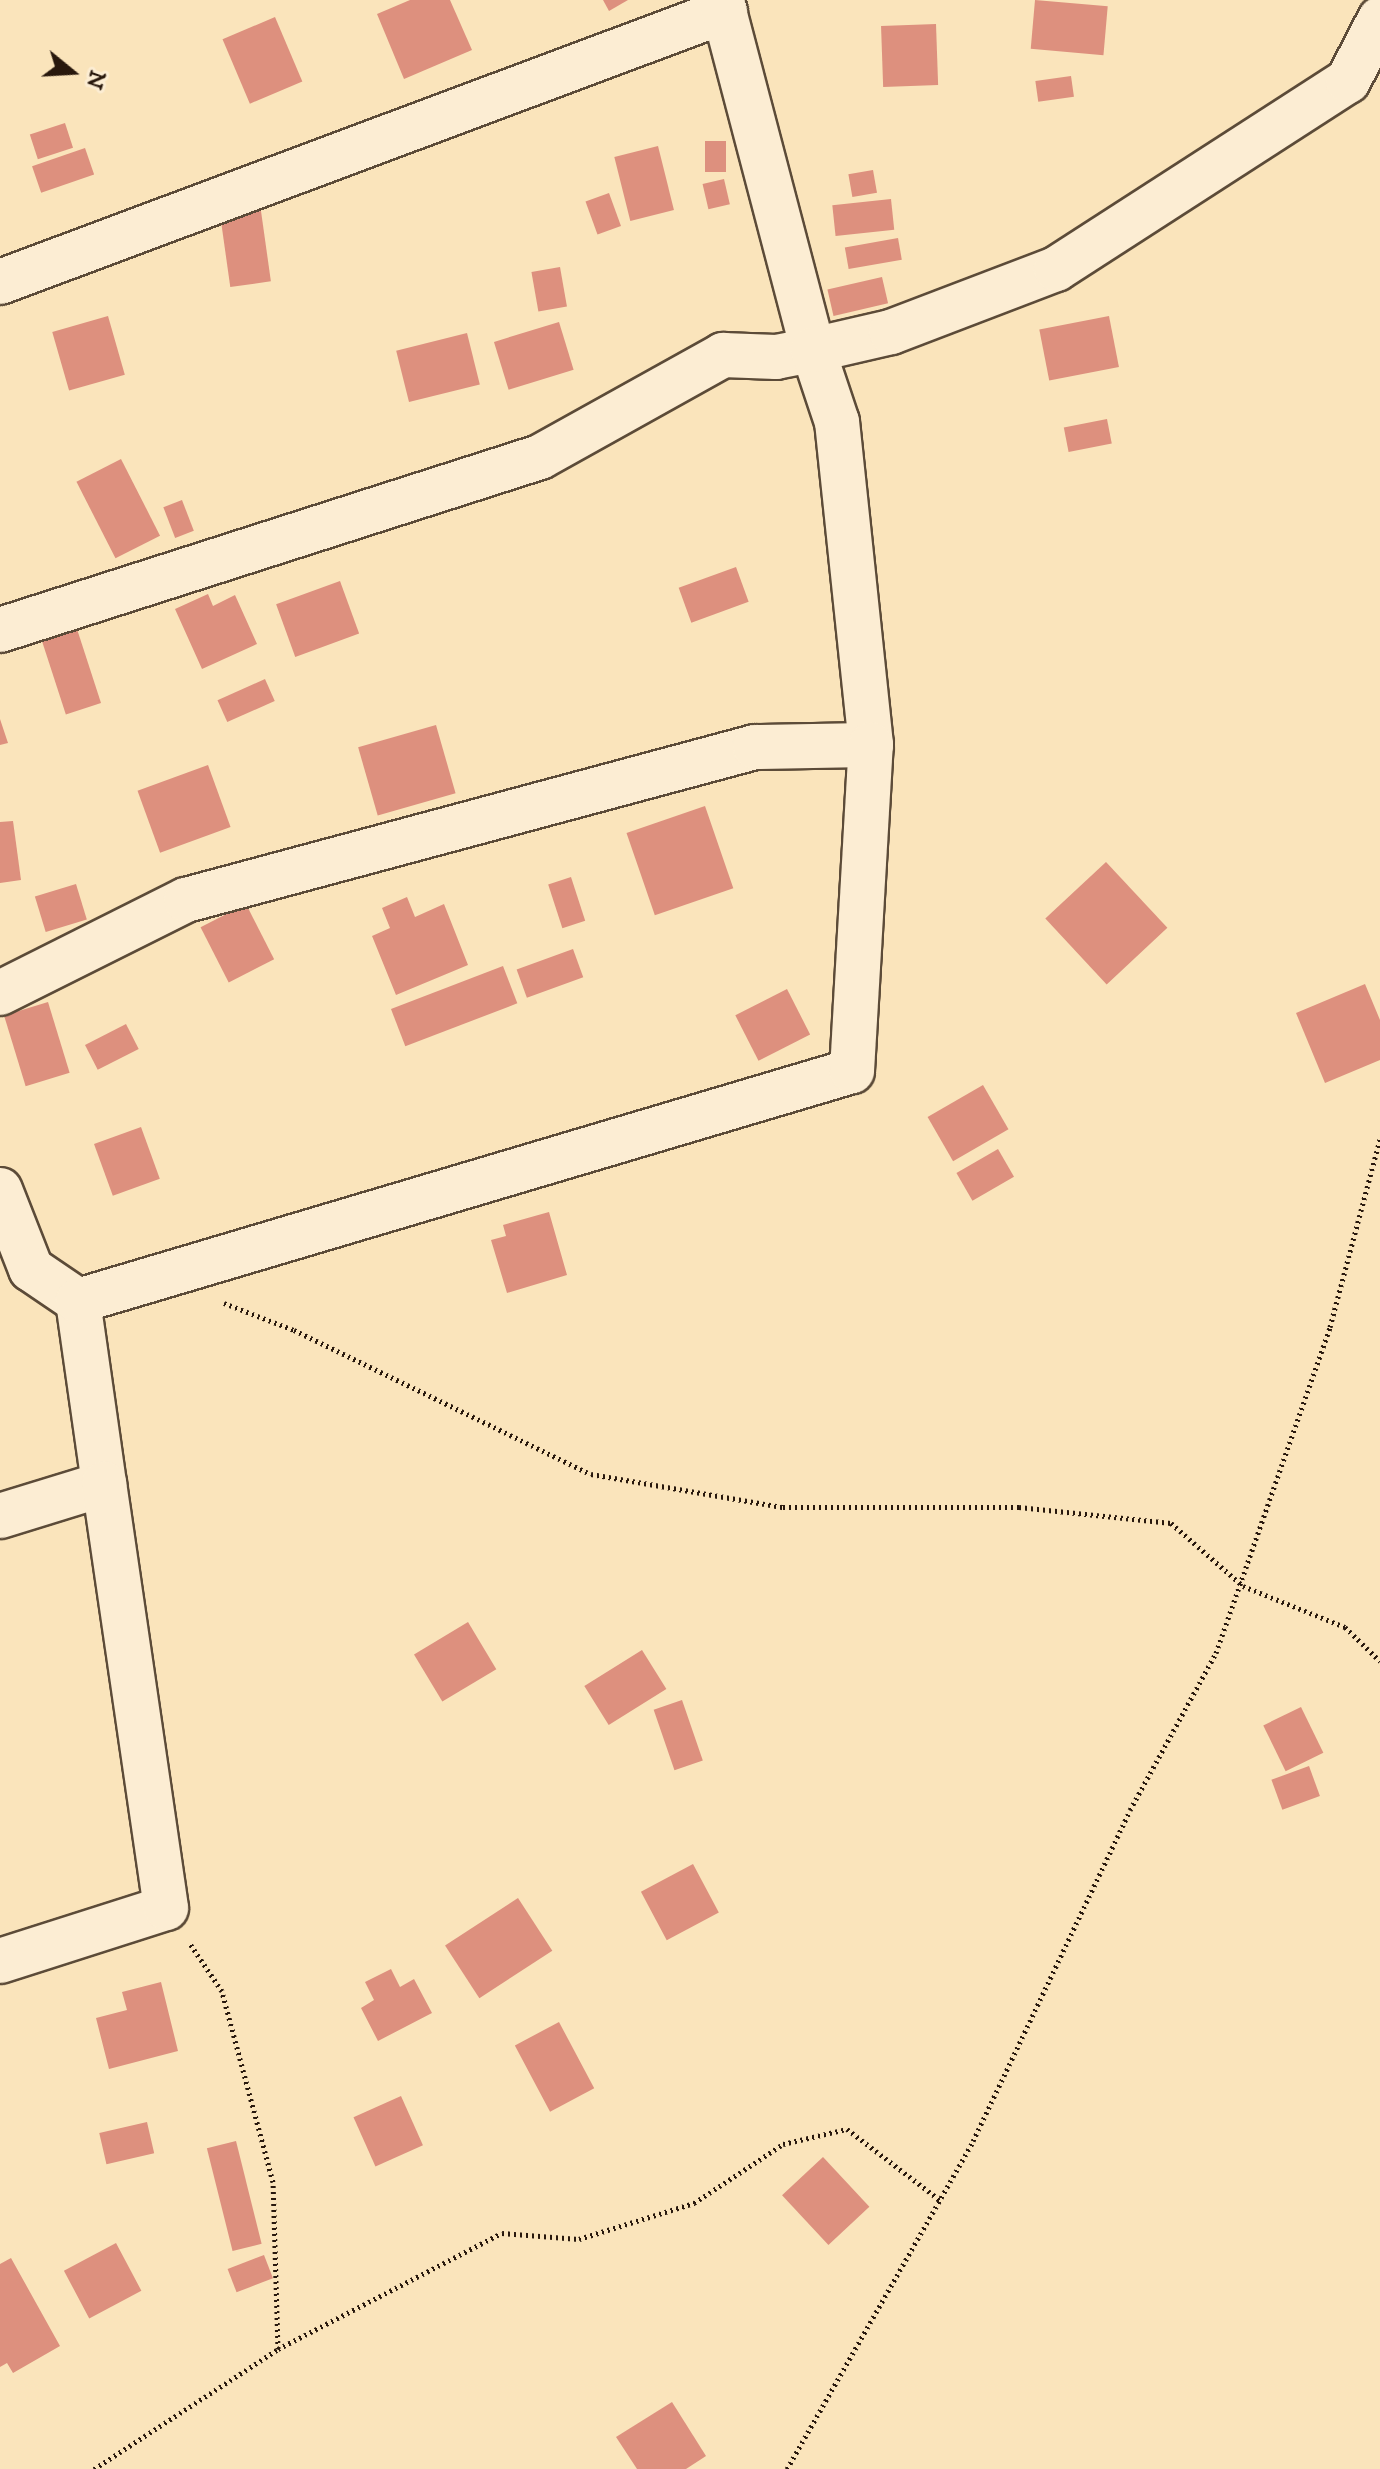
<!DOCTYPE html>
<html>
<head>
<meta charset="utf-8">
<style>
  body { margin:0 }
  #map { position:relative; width:1380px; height:2469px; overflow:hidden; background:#fae4bb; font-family:"IM FELL DW Pica",serif }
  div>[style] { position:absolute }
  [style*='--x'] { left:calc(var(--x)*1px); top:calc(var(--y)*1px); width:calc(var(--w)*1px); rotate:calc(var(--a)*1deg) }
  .building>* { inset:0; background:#dd907e; transform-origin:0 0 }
  .path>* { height:5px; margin-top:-2.5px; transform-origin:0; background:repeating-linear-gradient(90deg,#28180d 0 2px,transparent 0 6px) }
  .roads { filter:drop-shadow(2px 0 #5c4b38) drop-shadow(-2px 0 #5c4b38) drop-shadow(0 2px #5c4b38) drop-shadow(0 -2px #5c4b38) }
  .street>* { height:44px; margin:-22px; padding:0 22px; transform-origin:22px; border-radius:22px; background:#fcedd3 }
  span { translate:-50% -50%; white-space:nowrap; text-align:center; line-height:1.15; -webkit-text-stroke:8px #fcedd3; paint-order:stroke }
  .north { position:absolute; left:32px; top:32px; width:80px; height:80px; -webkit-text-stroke:6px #fcedd3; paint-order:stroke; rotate:108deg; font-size:22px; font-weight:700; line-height:32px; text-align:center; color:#28180d }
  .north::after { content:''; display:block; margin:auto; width:28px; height:36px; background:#28180d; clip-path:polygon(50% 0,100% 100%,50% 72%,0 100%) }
</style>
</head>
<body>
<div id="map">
  <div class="building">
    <i style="clip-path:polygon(410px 0,450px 0,472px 50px,404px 79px,377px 14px)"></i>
    <i style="clip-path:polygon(603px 0,628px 0,609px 11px)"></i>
    <i style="left:1035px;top:0;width:73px;height:49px;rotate:5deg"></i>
    <i style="left:275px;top:17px;width:70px;height:57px;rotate:67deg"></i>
    <i style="left:936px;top:24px;width:61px;height:55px;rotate:88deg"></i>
    <i style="left:1071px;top:76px;width:21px;height:36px;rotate:82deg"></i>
    <i style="left:65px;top:123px;width:26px;height:37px;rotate:72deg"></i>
    <i style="left:705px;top:141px;width:21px;height:31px"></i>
    <i style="left:658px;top:146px;width:66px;height:45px;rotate:76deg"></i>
    <i style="left:85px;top:148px;width:28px;height:56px;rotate:71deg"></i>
    <i style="left:873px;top:170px;width:23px;height:25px;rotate:80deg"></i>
    <i style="left:724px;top:179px;width:26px;height:22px;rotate:77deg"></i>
    <i style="left:609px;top:193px;width:35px;height:25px;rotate:70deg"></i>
    <i style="left:891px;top:199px;width:31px;height:59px;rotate:84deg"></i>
    <i style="left:261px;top:211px;width:71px;height:41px;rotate:82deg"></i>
    <i style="left:898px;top:238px;width:22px;height:54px;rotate:80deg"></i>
    <i style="left:560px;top:267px;width:40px;height:29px;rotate:80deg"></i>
    <i style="left:882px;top:277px;width:27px;height:56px;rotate:77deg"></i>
    <i style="left:108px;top:316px;width:61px;height:58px;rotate:74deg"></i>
    <i style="left:1109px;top:316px;width:52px;height:71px;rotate:79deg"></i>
    <i style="left:559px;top:322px;width:50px;height:68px;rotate:73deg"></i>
    <i style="left:467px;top:333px;width:53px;height:73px;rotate:76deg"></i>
    <i style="left:1107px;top:419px;width:25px;height:44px;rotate:79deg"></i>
    <i style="left:121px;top:459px;width:86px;height:50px;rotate:63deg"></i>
    <i style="left:182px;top:500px;width:33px;height:20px;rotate:69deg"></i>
    <i style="left:736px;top:567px;width:37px;height:61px;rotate:70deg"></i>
    <i style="left:340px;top:581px;width:56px;height:68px;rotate:70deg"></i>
    <i style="clip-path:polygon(208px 594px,213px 606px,235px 595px,257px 644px,202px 669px,175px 609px)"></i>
    <i style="left:76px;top:626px;width:81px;height:37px;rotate:72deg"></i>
    <i style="left:265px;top:679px;width:24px;height:52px;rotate:66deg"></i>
    <i style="clip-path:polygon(0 719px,8px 743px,0 745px)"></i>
    <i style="left:436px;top:725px;width:71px;height:81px;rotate:74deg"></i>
    <i style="left:208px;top:765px;width:66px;height:75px;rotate:70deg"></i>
    <i style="left:705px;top:806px;width:87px;height:83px;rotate:71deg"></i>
    <i style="clip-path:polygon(13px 821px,21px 880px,0 883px,0 822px)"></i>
    <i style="left:1106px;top:862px;width:90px;height:83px;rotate:47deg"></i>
    <i style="left:571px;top:877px;width:46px;height:24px;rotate:72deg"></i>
    <i style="left:76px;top:884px;width:37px;height:43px;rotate:73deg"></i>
    <i style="clip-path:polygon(407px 897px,415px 917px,444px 904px,468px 965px,396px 995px,372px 936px,390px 928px,382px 908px)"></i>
    <i style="left:246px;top:904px;width:62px;height:51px;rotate:63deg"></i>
    <i style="left:573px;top:949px;width:30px;height:60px;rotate:70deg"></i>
    <i style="left:503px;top:966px;width:40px;height:120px;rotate:69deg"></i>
    <i style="clip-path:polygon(1365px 984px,1380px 1020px,1380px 1060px,1325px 1083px,1296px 1013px)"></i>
    <i style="left:787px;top:989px;width:51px;height:58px;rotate:63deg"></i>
    <i style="left:48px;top:1002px;width:74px;height:46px;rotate:73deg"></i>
    <i style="left:126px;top:1024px;width:28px;height:46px;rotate:63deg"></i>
    <i style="left:983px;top:1085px;width:51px;height:64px;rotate:60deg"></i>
    <i style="left:141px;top:1127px;width:55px;height:50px;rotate:70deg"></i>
    <i style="left:998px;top:1149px;width:32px;height:48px;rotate:60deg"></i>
    <i style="clip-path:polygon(549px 1212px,567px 1275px,507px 1293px,491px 1240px,506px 1236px,503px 1225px)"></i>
    <i style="left:468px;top:1622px;width:55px;height:63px;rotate:59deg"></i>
    <i style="left:642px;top:1650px;width:46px;height:68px;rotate:58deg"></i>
    <i style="left:682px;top:1700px;width:64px;height:30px;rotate:71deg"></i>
    <i style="left:1301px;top:1707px;width:51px;height:42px;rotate:64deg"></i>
    <i style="left:1309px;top:1766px;width:32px;height:40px;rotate:70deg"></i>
    <i style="left:693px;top:1864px;width:55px;height:59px;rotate:62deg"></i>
    <i style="left:518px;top:1898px;width:63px;height:87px;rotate:57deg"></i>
    <i style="clip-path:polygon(391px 1969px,400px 1987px,414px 1979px,432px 2013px,378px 2041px,361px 2008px,374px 2000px,365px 1982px)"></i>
    <i style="clip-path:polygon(161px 1982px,178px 2051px,109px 2069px,96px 2018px,127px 2010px,122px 1992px)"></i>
    <i style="left:559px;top:2022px;width:75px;height:50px;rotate:62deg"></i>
    <i style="left:401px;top:2096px;width:54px;height:52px;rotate:66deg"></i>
    <i style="left:147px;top:2122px;width:32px;height:49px;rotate:77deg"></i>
    <i style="left:236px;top:2141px;width:106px;height:30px;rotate:76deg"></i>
    <i style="left:823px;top:2157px;width:68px;height:56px;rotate:47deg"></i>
    <i style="left:116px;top:2243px;width:54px;height:59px;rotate:62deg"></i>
    <i style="left:264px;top:2255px;width:25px;height:39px;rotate:69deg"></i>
    <i style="clip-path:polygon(11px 2258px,60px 2346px,13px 2373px,7px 2363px,0 2367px,0 2264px)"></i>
    <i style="clip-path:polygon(672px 2402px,706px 2456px,686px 2469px,637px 2469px,616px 2437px)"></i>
  </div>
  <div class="path">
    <i style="--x:224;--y:1303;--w:75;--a:21.1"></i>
    <i style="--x:294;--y:1330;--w:330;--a:25.9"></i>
    <i style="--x:591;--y:1474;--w:195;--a:9.8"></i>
    <i style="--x:783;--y:1507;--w:236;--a:0"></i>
    <i style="--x:1019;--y:1507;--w:153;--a:6"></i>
    <i style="--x:1171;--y:1523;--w:96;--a:41.2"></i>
    <i style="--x:1243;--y:1586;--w:110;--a:21.9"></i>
    <i style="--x:1345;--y:1627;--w:49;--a:44.2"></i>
    <i style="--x:278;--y:2349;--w:252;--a:-27.4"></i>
    <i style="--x:502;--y:2233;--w:77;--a:4.5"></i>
    <i style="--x:579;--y:2239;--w:121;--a:-17.4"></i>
    <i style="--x:694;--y:2203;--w:107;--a:-33.5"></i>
    <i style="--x:783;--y:2144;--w:66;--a:-13.2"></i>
    <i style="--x:847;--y:2129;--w:117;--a:37.4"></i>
    <i style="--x:94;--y:2469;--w:220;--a:-33.1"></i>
    <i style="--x:278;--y:2349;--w:167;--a:-91.7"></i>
    <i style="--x:273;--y:2182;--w:198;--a:-105"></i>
    <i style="--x:222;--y:1991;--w:59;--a:-124"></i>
    <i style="--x:787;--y:2469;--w:377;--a:-60.4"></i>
    <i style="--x:973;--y:2141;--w:366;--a:-64.6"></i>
    <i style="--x:1130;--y:1810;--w:179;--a:-61.3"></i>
    <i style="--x:1216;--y:1653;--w:345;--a:-70.7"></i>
    <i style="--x:1330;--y:1327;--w:195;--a:-75.1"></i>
  </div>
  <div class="roads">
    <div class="street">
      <i style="--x:0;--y:282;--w:774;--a:-20.5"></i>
      <i style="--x:0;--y:630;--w:567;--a:-17.76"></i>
      <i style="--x:540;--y:457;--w:210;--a:-29.1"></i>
      <i style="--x:723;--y:355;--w:53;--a:2.2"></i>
      <i style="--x:776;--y:357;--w:38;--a:-11"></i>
      <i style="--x:813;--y:350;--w:362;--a:-104.7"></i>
      <i style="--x:0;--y:993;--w:208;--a:-26.6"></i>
      <i style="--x:186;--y:900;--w:589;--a:-15.05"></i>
      <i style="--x:755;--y:747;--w:116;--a:-1"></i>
      <i style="--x:871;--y:745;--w:325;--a:-96"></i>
      <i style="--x:837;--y:422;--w:76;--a:-108.4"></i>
      <i style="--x:813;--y:350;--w:80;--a:-13"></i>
      <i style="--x:891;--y:332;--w:177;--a:-20.9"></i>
      <i style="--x:1056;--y:269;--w:347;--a:-32.8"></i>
      <i style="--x:1348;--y:81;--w:70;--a:-62.7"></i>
      <i style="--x:0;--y:1190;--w:85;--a:68.6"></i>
      <i style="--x:31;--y:1269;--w:57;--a:34.2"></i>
      <i style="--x:78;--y:1301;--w:185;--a:81.9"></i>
      <i style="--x:104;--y:1484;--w:109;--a:162.9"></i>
      <i style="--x:78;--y:1301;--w:807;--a:-16.55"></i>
      <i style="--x:852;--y:1071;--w:327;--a:-86.7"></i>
      <i style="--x:0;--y:1961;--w:174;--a:-17.7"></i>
      <i style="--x:166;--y:1908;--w:429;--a:-98.3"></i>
    </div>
  </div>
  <div class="north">N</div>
</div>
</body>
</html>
